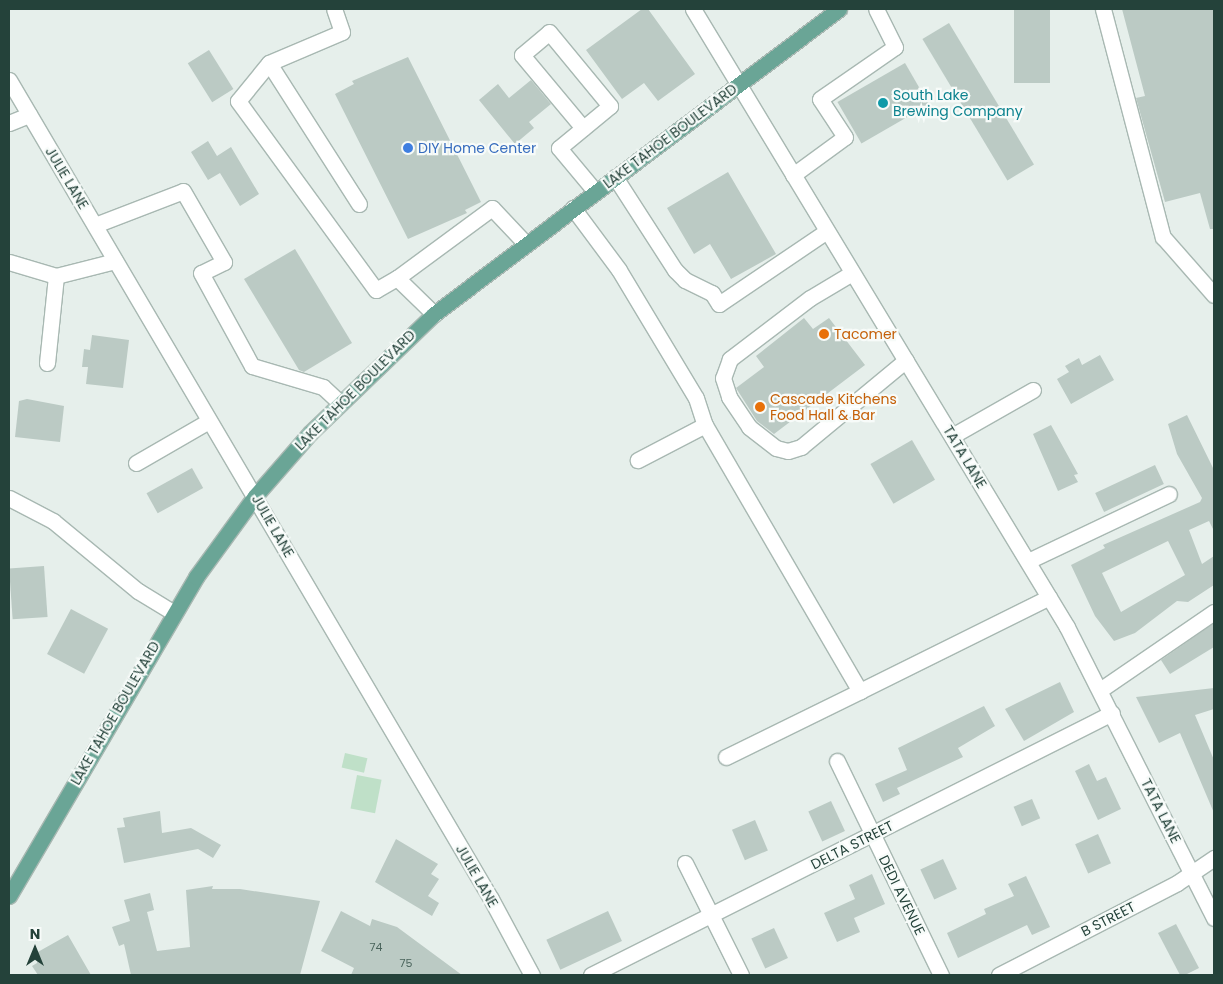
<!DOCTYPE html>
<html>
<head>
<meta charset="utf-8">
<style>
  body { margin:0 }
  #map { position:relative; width:1223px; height:984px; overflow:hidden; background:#e6efeb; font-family:Poppins,sans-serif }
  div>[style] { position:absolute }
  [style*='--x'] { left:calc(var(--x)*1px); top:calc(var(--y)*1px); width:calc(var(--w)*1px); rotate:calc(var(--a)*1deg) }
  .green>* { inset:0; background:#bfe0c8; transform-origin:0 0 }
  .building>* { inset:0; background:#bbcac4; transform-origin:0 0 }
  .roads { filter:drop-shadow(1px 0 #a8b8b2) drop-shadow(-1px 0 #a8b8b2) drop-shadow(0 1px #a8b8b2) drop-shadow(0 -1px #a8b8b2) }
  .minor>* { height:15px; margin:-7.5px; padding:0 7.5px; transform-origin:7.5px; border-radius:7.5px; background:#fff }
  .major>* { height:15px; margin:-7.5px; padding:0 7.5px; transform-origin:7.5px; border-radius:7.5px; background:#6aa596 }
  .dots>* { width:14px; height:14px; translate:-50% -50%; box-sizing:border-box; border:2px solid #f7fbf9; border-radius:50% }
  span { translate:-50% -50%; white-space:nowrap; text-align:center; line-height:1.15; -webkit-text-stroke:4.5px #f7fbf9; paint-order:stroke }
  .number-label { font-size:11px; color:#4a645c }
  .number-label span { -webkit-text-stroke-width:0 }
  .culture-label { font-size:14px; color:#0d838f }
  .left { translate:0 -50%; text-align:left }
  .street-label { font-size:14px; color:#24423a }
  .shop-label { font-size:14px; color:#366cbe }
  .food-label { font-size:14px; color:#c56008 }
  .frame { position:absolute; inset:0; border:10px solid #24423a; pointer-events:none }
  .north { position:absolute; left:10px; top:924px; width:50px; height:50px; -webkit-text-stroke:4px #f7fbf9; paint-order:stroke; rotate:0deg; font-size:14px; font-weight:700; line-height:20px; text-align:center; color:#24423a }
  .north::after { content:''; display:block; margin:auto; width:18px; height:22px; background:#24423a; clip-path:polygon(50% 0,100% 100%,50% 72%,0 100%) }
</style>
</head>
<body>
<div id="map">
  <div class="green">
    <i style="left:345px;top:753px;width:23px;height:15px;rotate:13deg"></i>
    <i style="left:357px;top:775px;width:25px;height:34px;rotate:11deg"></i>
  </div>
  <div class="building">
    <i style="clip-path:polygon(642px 9px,648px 9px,695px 74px,658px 101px,644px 83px,622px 99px,586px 50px)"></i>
    <i style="left:1014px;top:9px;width:36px;height:74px"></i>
    <i style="clip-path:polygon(1122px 9px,1214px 9px,1214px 229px,1210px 229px,1200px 193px,1165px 202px,1136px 98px,1145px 96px)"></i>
    <i style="left:949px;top:23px;width:165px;height:31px;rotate:59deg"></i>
    <i style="left:209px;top:50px;width:46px;height:25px;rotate:58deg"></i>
    <i style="clip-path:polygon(408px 57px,481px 202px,465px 210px,467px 213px,408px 239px,335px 94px,354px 84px,352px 81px)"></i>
    <i style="left:905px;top:63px;width:48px;height:78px;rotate:60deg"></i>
    <i style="clip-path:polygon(531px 80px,551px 104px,529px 122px,534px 128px,515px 144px,479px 100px,498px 84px,509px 98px)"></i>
    <i style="clip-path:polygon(208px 141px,217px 156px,231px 147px,259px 194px,240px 206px,220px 173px,208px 180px,191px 152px)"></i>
    <i style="clip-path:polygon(728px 172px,776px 254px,731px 279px,710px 244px,694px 254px,667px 208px)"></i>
    <i style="clip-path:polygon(295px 249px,352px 343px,304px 372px,299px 370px,244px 279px)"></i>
    <i style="clip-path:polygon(804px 318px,813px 329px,829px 318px,865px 365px,774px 434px,757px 421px,736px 388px,764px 367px,756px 356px)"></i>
    <i style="clip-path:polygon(92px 335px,129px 340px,123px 388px,86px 384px,88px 367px,82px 367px,84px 349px,90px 350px)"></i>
    <i style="clip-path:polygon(1100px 355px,1114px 380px,1071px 404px,1057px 379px,1069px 372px,1065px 366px,1079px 358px,1082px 365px)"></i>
    <i style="clip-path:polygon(27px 399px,64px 406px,60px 442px,15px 437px,19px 401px)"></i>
    <i style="clip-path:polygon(evenodd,1187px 415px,1214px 470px,1214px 531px,1209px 521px,1189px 530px,1202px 564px,1214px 556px,1214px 585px,1188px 602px,1177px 601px,1135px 633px,1114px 641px,1095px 616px,1071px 565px,1105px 548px,1103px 545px,1200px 502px,1202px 498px,1177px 454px,1168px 424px,1187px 415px,1168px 541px,1185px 575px,1121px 612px,1102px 573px,1168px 541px)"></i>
    <i style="clip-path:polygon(1051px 425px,1078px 474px,1074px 475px,1078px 482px,1058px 491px,1033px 434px)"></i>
    <i style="left:912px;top:440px;width:46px;height:48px;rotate:60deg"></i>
    <i style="left:1155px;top:465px;width:21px;height:66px;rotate:65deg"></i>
    <i style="left:192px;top:468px;width:23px;height:52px;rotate:61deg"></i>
    <i style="left:44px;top:566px;width:51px;height:35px;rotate:86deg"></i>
    <i style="left:71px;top:609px;width:42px;height:51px;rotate:28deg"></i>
    <i style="clip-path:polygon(1214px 623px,1214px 647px,1170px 674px,1161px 660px)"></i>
    <i style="clip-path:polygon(1060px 682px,1074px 712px,1024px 741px,1005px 709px)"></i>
    <i style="clip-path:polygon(1214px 688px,1214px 709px,1195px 715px,1214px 760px,1214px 813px,1180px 733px,1159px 743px,1136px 697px)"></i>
    <i style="clip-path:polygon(984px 706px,995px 726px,958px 748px,963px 757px,897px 788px,900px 794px,883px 802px,875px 784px,907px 770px,898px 748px)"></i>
    <i style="clip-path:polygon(1089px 764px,1097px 781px,1106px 777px,1121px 809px,1098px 820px,1075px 771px)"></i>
    <i style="left:1032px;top:799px;width:21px;height:20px;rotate:67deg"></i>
    <i style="left:831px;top:801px;width:33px;height:25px;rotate:65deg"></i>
    <i style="clip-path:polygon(160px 811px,162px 833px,191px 828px,221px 845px,213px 858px,198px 849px,124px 863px,117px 828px,125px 827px,123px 818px)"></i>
    <i style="left:755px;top:820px;width:33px;height:25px;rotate:67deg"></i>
    <i style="left:1098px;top:834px;width:32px;height:25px;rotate:66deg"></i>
    <i style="clip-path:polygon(396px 839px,438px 864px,431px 874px,439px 879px,428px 896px,439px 903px,432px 916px,375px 882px)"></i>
    <i style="left:943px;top:859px;width:33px;height:25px;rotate:65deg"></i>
    <i style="clip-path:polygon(872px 874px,885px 904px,854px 918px,860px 932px,837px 942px,824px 913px,855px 899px,849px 885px)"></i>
    <i style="clip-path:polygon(1026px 876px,1050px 927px,1032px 935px,1027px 925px,958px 958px,947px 933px,986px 914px,984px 909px,1014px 896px,1008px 884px)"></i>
    <i style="clip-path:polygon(213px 886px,212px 889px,240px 889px,320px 901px,300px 975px,131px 975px,124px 944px,119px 946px,112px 927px,130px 921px,124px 900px,150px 893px,154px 910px,147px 912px,157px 951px,190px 947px,186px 890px)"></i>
    <i style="clip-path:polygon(341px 911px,370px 926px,372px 919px,397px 927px,462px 975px,351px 975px,354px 968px,321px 951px)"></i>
    <i style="left:608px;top:911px;width:33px;height:68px;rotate:65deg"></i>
    <i style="clip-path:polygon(1176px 924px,1199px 968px,1185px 975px,1180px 975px,1158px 933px)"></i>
    <i style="left:774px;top:928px;width:33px;height:25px;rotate:65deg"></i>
    <i style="clip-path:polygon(68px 935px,91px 975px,38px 975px,32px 966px,37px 963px,36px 953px)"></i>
  </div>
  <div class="roads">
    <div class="minor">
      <i style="--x:693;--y:9;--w:722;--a:58.82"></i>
      <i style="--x:1067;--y:627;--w:326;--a:63.2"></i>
      <i style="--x:1103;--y:9;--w:236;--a:75.3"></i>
      <i style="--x:1163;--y:237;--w:77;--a:48.7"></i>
      <i style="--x:269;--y:63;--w:79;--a:-23"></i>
      <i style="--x:342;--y:32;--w:24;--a:-109"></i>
      <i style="--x:9;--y:80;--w:950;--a:59.52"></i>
      <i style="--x:491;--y:899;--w:86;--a:61.7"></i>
      <i style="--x:9;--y:123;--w:22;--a:-22"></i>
      <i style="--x:583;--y:128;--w:95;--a:-129.9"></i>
      <i style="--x:522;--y:55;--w:35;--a:-40"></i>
      <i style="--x:549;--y:32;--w:96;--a:50.5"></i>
      <i style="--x:610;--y:106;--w:66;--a:140.5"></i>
      <i style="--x:559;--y:148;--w:56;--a:50.1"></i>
      <i style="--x:793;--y:175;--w:64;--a:-36.2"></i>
      <i style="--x:845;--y:137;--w:45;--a:-123.3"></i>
      <i style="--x:820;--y:99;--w:91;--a:-34.7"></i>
      <i style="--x:895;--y:47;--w:42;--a:-116.6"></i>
      <i style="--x:615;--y:177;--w:111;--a:57.2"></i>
      <i style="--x:675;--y:270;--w:14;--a:45"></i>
      <i style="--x:685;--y:280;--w:30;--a:26"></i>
      <i style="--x:712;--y:293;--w:13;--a:58"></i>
      <i style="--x:719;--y:304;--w:130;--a:-34.1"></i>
      <i style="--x:359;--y:204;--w:167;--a:-122.6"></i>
      <i style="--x:269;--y:63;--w:49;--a:129.2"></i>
      <i style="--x:238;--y:101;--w:234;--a:53.9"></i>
      <i style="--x:376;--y:290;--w:24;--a:-30"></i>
      <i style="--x:397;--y:278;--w:52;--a:44.2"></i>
      <i style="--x:573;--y:208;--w:77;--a:53.4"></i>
      <i style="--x:619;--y:270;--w:149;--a:59"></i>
      <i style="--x:696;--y:398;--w:28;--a:72"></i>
      <i style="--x:705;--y:425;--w:76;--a:152.4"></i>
      <i style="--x:95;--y:225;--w:94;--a:-21.1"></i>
      <i style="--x:183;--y:191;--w:82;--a:60"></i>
      <i style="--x:224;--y:262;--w:25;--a:154"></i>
      <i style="--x:201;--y:273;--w:106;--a:61.3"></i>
      <i style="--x:252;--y:366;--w:74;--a:16.5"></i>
      <i style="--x:323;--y:387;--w:22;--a:43"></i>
      <i style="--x:9;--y:262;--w:49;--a:16.6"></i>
      <i style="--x:56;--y:276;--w:61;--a:-14.3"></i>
      <i style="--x:852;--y:273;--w:49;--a:149.2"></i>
      <i style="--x:810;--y:298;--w:101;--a:142.7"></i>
      <i style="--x:730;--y:359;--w:20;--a:110"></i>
      <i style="--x:723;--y:378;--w:20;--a:72"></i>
      <i style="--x:729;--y:397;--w:36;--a:56"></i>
      <i style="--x:749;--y:427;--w:34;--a:38"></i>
      <i style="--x:776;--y:448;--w:12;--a:14"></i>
      <i style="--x:788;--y:451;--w:14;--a:-17"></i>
      <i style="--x:801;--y:447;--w:136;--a:-39.6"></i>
      <i style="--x:397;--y:278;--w:118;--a:-36.4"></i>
      <i style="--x:492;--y:208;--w:50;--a:46.6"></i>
      <i style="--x:47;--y:363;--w:87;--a:-84.1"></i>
      <i style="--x:705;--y:425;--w:308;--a:59.8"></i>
      <i style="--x:860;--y:691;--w:211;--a:-26.4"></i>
      <i style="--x:952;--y:436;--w:93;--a:-29.6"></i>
      <i style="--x:136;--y:463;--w:82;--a:-30"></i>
      <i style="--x:9;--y:498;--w:50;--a:27.6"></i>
      <i style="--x:53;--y:521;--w:110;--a:39.5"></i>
      <i style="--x:138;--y:591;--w:42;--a:31.4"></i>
      <i style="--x:1028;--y:561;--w:156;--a:-25.4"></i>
      <i style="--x:1100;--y:690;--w:138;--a:-34.4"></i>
      <i style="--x:726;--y:757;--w:149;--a:-26.2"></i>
      <i style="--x:837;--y:761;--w:238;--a:64.1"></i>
      <i style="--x:685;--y:863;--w:125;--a:63.4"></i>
      <i style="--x:591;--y:975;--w:583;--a:-26.7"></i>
      <i style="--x:999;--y:975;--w:200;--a:-27.3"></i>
      <i style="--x:1177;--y:883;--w:45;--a:-34"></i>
    </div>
    <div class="major">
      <i style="--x:9;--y:896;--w:370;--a:-59.6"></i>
      <i style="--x:196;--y:577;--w:100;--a:-53.9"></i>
      <i style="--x:255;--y:496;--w:84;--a:-48.9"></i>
      <i style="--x:310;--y:433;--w:172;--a:-43.8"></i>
      <i style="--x:434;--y:314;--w:507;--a:-36.98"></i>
    </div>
  </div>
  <div class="dots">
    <i style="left:883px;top:103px;background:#0f9aa8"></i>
    <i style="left:408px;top:148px;background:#3f7fe0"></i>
    <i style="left:824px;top:334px;background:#e8710a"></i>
    <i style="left:760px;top:407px;background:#e8710a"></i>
  </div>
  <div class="number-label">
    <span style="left:376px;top:947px">74</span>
    <span style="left:406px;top:963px">75</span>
  </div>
  <div class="culture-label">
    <span class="left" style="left:893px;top:103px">South Lake<br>Brewing Company</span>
  </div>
  <div class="street-label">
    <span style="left:670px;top:136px;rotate:-37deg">LAKE TAHOE BOULEVARD</span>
    <span style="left:67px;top:178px;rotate:59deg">JULIE LANE</span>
    <span style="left:355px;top:390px;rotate:-45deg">LAKE TAHOE BOULEVARD</span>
    <span style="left:965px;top:457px;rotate:59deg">TATA LANE</span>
    <span style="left:273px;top:526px;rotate:60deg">JULIE LANE</span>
    <span style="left:115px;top:713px;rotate:-60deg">LAKE TAHOE BOULEVARD</span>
    <span style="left:1161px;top:811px;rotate:63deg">TATA LANE</span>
    <span style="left:852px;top:845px;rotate:-27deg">DELTA STREET</span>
    <span style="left:477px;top:876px;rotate:60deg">JULIE LANE</span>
    <span style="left:902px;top:895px;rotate:64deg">DEDI AVENUE</span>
    <span style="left:1108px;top:919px;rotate:-27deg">B STREET</span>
  </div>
  <div class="shop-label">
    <span class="left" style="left:418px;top:148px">DIY Home Center</span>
  </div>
  <div class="food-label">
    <span class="left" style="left:834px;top:334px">Tacomer</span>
    <span class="left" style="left:770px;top:407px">Cascade Kitchens<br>Food Hall &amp; Bar</span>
  </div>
  <div class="frame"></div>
  <div class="north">N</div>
</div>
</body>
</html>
